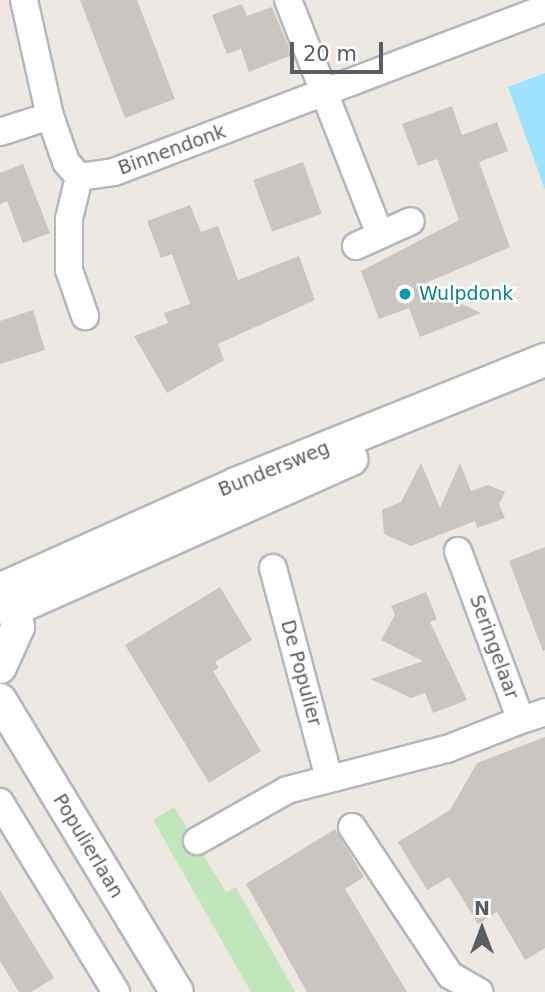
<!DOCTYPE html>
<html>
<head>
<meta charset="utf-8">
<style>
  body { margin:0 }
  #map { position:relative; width:545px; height:992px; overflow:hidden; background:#ede9e0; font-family:"DejaVu Sans",sans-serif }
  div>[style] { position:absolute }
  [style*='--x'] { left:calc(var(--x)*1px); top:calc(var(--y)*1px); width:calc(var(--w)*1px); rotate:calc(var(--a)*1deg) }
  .green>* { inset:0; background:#c1e6bb }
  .water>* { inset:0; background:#9ee2ff }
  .building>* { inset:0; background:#cac5c0; transform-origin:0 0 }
  .roads { filter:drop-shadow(2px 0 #b3b8bc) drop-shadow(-2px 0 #b3b8bc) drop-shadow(0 2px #b3b8bc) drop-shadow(0 -2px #b3b8bc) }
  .minor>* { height:26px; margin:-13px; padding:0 13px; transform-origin:13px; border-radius:13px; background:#fff }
  .tertiary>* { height:32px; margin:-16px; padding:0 16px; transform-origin:16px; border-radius:16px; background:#fff }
  .dots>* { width:19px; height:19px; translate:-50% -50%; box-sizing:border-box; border:4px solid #fff; border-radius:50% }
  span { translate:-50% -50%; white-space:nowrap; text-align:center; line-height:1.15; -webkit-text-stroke:5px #fff; paint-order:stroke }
  .street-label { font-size:19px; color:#595e62 }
  .culture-label { font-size:19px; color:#0d838f }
  .left { translate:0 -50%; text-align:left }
  .north { position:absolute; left:447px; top:894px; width:70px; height:70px; -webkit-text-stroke:5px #fff; paint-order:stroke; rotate:0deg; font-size:19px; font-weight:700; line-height:28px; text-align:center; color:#595e62 }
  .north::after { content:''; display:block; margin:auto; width:24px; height:32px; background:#595e62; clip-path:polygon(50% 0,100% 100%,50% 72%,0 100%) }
  .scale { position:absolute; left:290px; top:42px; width:93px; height:32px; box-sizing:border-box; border:4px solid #595e62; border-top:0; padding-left:9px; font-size:21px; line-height:24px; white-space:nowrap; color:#595e62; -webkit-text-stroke:5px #fff; paint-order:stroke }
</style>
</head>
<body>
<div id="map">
  <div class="green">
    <i style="clip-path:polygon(174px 807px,226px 892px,236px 887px,295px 992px,251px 992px,153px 820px)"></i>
  </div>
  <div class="water">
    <i style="clip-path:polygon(545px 73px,545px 190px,508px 87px)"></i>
  </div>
  <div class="building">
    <i style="clip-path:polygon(80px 0,137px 0,175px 99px,125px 118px)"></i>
    <i style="clip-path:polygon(242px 4px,247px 16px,272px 7px,292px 55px,249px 72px,241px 49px,227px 54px,212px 15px)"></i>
    <i style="clip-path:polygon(452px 106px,462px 135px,497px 122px,508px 151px,479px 162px,510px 247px,421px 285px,481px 313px,420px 337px,409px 308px,379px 319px,361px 271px,459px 220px,437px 159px,418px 166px,402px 124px)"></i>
    <i style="left:303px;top:162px;width:55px;height:53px;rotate:70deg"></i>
    <i style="clip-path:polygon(23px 164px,50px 233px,23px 243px,7px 201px,0 204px,0 173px)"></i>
    <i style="clip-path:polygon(190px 205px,201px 232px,218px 226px,238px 280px,299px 256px,315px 300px,218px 344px,224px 360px,167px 393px,134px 336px,168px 323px,164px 313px,190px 304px,172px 254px,161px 258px,147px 221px)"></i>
    <i style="clip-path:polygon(33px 310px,45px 350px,0 364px,0 321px)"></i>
    <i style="clip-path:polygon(421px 463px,440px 508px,460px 463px,471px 491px,488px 485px,505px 492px,499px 504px,505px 518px,477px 528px,475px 521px,411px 546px,384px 534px,382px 510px,401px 502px)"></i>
    <i style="clip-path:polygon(545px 547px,545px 650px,543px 651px,509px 561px)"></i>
    <i style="clip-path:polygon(220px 587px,252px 640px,215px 662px,219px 668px,213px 671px,261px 751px,209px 783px,125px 645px)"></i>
    <i style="clip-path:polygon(426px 592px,437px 619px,430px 622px,467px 700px,433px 713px,425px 693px,411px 698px,371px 679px,423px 661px,381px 640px,395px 615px,391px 606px)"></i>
    <i style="clip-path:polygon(545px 737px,545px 948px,525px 960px,497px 912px,478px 924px,449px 877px,427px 890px,398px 842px,450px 810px,477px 763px)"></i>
    <i style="clip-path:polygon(335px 829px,364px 877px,345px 889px,407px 992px,307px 992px,246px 884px)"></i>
    <i style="clip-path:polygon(0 890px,54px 978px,31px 992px,19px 992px,0 961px)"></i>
  </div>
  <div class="roads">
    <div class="minor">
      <i style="--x:24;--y:0;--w:119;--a:77.4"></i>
      <i style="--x:50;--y:116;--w:49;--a:70.8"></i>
      <i style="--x:66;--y:162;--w:20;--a:49"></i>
      <i style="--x:79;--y:177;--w:35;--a:-8"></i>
      <i style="--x:114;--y:172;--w:461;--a:-20.8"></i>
      <i style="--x:288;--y:0;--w:252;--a:68.6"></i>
      <i style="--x:0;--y:132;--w:52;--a:-17.7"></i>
      <i style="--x:79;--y:177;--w:43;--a:103.4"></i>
      <i style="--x:69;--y:219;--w:51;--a:90"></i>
      <i style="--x:69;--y:270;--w:49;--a:70.8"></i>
      <i style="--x:356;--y:246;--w:60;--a:-24.4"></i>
      <i style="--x:458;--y:551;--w:180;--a:69.6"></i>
      <i style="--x:521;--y:720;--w:25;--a:-18"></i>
      <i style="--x:273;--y:568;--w:218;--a:75.1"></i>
      <i style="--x:0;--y:802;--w:223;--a:58.6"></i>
      <i style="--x:352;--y:827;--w:178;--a:56.5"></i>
      <i style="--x:450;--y:975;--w:34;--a:30"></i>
      <i style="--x:197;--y:841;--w:103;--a:-29.5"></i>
      <i style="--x:287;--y:790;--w:165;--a:-14.4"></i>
      <i style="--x:447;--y:749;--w:79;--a:-21.4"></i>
    </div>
    <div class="tertiary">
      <i style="--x:6;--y:587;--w:252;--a:-24.1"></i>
      <i style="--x:236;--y:484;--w:333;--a:-21.9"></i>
      <i style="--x:17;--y:608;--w:366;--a:-24"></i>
      <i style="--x:0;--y:667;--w:44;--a:-65.8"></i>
      <i style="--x:18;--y:627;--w:39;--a:-105"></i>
      <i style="--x:0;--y:700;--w:341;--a:58.8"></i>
    </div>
  </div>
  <div class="dots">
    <i style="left:405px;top:294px;background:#0f9aa8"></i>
  </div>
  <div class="street-label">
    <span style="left:172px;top:150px;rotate:-20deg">Binnendonk</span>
    <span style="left:274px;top:469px;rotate:-22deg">Bundersweg</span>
    <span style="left:494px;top:647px;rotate:70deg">Seringelaar</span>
    <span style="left:301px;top:673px;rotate:75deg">De Populier</span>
    <span style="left:88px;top:846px;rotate:59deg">Populierlaan</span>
  </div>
  <div class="culture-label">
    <span class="left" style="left:419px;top:294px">Wulpdonk</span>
  </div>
  <div class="north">N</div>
  <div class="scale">20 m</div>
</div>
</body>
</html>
